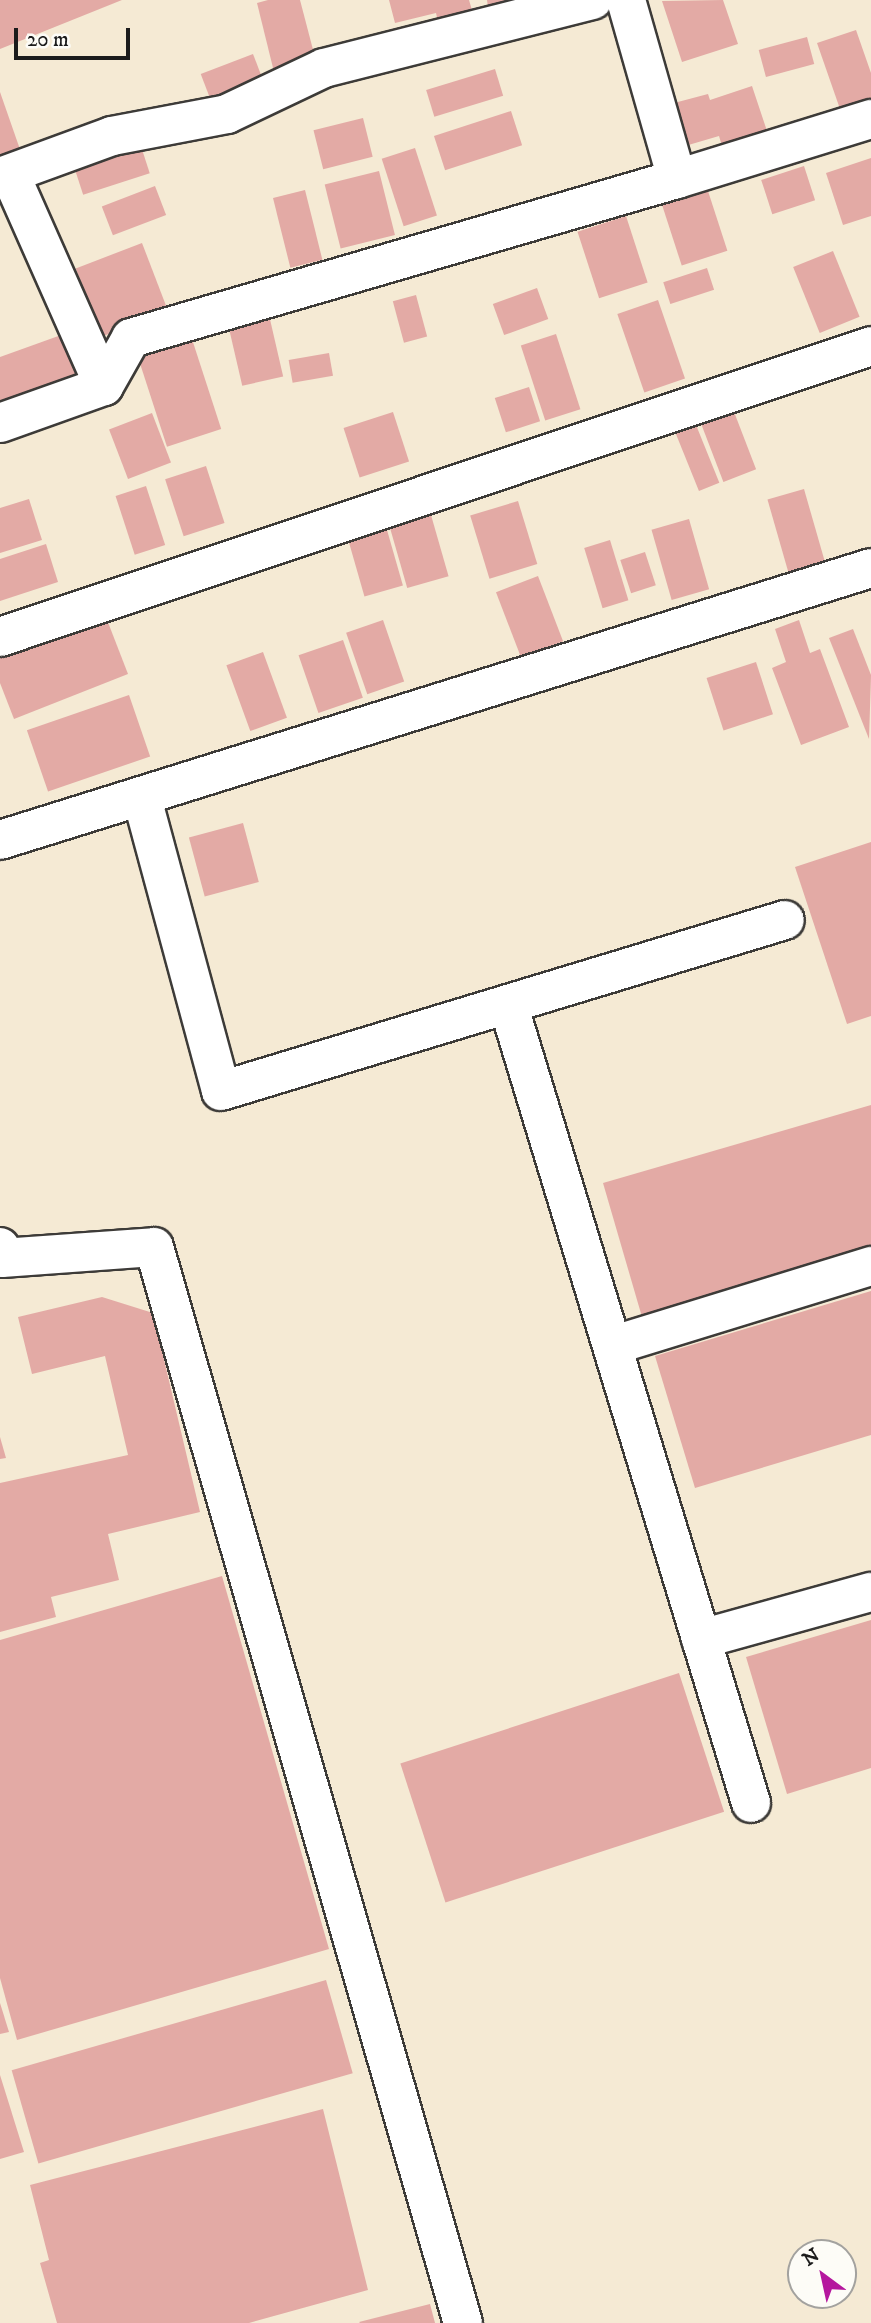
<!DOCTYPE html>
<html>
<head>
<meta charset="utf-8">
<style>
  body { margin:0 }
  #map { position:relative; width:871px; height:2323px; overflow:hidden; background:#f5ead4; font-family:"IM FELL DW Pica",serif }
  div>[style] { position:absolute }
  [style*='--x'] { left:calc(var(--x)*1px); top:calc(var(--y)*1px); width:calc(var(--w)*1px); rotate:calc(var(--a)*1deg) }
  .building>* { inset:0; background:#e3aaa5; transform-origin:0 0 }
  .roads { filter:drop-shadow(2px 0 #3d3b38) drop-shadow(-2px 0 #3d3b38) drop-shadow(0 2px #3d3b38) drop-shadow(0 -2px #3d3b38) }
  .minor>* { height:38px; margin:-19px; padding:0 19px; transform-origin:19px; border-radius:19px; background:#fff }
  span { translate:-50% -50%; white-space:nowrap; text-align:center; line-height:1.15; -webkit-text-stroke:7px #fdfcf7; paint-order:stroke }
  .north { position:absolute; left:787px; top:2239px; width:70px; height:70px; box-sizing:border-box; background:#fdfcf7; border:2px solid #a3a29f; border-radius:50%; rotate:327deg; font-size:19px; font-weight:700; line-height:28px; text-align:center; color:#1c1c1c }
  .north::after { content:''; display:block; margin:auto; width:24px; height:32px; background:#b5179e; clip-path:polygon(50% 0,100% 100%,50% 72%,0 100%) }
  .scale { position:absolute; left:14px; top:28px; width:116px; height:32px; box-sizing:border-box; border:4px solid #1c1c1c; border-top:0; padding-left:9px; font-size:21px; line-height:24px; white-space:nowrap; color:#1c1c1c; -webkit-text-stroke:5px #fdfcf7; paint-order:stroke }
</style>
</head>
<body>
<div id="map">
  <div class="building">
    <i style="clip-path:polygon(0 0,122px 0,0 49px)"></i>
    <i style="clip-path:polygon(268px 0,300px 0,317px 65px,275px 76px,257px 3px)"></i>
    <i style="clip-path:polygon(389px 0,469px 0,474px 17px,439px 26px,436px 13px,395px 23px)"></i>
    <i style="clip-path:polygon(487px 0,516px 0,488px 7px)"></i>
    <i style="clip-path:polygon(723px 0,738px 44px,682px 62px,662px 1px)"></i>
    <i style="clip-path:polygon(856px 30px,871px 73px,871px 98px,840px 109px,817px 43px)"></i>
    <i style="left:807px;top:37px;width:28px;height:50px;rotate:75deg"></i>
    <i style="left:253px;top:54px;width:39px;height:56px;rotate:69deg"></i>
    <i style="left:495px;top:69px;width:28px;height:72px;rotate:73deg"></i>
    <i style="clip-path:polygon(752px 86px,767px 131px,722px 146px,719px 136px,685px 146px,674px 103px,708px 94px,710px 100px)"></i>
    <i style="clip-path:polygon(0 92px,23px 158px,0 166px)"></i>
    <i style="left:511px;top:111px;width:36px;height:81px;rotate:72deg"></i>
    <i style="left:363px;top:118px;width:40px;height:51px;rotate:76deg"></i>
    <i style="left:138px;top:137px;width:38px;height:70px;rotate:72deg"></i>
    <i style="left:415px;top:148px;width:71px;height:35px;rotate:72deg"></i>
    <i style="clip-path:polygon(871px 158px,871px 216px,843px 225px,826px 173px)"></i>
    <i style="left:804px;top:166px;width:36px;height:45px;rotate:72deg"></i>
    <i style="left:379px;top:171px;width:66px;height:56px;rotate:76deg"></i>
    <i style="left:155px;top:186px;width:31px;height:57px;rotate:69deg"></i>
    <i style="left:707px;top:188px;width:66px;height:48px;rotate:72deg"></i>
    <i style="left:305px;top:190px;width:72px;height:33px;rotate:76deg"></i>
    <i style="left:626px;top:216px;width:70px;height:51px;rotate:72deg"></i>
    <i style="left:142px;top:243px;width:73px;height:71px;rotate:69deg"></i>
    <i style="left:833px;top:251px;width:71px;height:43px;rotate:68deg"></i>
    <i style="left:707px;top:268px;width:23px;height:46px;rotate:72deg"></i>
    <i style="left:537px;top:288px;width:33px;height:47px;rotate:70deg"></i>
    <i style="left:416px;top:295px;width:43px;height:24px;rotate:75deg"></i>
    <i style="left:658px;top:300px;width:83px;height:43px;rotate:71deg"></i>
    <i style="left:269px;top:315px;width:63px;height:42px;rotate:77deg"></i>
    <i style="left:190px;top:333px;width:101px;height:57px;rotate:72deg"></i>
    <i style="clip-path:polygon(64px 334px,80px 380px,0 408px,0 357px)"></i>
    <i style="left:556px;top:334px;width:79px;height:37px;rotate:72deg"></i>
    <i style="left:329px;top:353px;width:23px;height:41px;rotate:80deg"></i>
    <i style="left:529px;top:387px;width:36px;height:36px;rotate:72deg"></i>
    <i style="left:731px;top:404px;width:70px;height:35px;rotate:69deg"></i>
    <i style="left:393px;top:412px;width:52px;height:52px;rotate:72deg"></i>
    <i style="left:152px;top:413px;width:53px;height:46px;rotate:69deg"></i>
    <i style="left:692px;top:415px;width:73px;height:22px;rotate:68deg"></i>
    <i style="left:206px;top:466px;width:60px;height:43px;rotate:72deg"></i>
    <i style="left:146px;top:486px;width:62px;height:32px;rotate:72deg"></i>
    <i style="left:804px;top:489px;width:76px;height:38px;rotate:74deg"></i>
    <i style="clip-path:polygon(29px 499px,42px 540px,0 553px,0 508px)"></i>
    <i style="left:518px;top:501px;width:66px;height:50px;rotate:73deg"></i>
    <i style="left:429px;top:508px;width:71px;height:43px;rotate:74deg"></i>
    <i style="left:689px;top:519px;width:73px;height:39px;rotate:74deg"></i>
    <i style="left:385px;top:523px;width:65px;height:40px;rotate:74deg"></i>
    <i style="left:610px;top:540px;width:63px;height:27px;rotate:73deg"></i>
    <i style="clip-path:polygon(46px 544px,58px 582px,0 601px,0 559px)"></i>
    <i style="left:645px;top:552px;width:35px;height:26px;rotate:72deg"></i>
    <i style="left:538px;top:576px;width:70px;height:45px;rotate:69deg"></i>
    <i style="clip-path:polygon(104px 612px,128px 674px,14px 719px,0 683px,0 652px)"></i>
    <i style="left:383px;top:620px;width:65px;height:39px;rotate:71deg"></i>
    <i style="clip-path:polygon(799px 620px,810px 653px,820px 649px,849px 727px,801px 745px,772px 668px,786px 662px,775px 629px)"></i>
    <i style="clip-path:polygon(853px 629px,871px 675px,869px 739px,829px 638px)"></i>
    <i style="left:343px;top:640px;width:61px;height:47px;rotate:71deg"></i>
    <i style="left:263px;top:652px;width:70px;height:39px;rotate:70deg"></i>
    <i style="left:756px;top:662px;width:55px;height:52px;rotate:72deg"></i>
    <i style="left:129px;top:695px;width:65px;height:108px;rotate:71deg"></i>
    <i style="left:243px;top:823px;width:61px;height:56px;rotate:75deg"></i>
    <i style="clip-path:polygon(871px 842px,871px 1016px,847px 1024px,795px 867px)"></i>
    <i style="clip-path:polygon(871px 1105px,871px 1251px,642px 1317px,603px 1183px)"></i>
    <i style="clip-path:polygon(871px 1291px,871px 1435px,695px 1488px,655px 1356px)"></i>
    <i style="clip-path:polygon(102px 1297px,153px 1313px,200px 1512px,108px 1534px,119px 1580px,51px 1597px,56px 1617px,0 1632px,0 1483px,128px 1455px,105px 1356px,32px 1374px,18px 1317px)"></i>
    <i style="clip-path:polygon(0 1437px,6px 1458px,0 1459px)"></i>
    <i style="clip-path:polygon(222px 1576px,329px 1949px,17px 2040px,0 1978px,0 1640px)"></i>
    <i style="clip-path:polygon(871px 1620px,871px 1768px,787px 1794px,746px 1657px)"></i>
    <i style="left:679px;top:1673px;width:146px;height:293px;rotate:72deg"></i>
    <i style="left:326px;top:1980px;width:97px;height:327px;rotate:74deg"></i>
    <i style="clip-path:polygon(0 2003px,9px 2032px,0 2034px)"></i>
    <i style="clip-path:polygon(0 2075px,24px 2152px,0 2159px)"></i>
    <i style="clip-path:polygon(323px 2109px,368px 2290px,249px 2323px,57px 2323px,40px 2263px,49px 2260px,30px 2185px)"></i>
    <i style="clip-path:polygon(430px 2304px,435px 2323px,360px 2323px,359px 2322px)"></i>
  </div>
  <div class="roads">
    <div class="minor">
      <i style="--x:626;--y:0;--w:186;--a:74.1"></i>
      <i style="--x:677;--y:179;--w:203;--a:-17.2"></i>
      <i style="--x:10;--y:174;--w:232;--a:66.1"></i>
      <i style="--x:0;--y:177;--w:119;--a:-20.1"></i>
      <i style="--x:112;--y:136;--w:117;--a:-10.8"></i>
      <i style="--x:227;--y:114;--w:107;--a:-25.4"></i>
      <i style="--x:324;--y:68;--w:277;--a:-14.2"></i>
      <i style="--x:0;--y:423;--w:110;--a:-19.6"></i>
      <i style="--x:104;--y:386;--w:55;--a:-60.6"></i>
      <i style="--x:131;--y:338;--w:569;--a:-16.24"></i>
      <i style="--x:0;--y:637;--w:918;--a:-18.47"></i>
      <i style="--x:142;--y:798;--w:303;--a:74.9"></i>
      <i style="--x:221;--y:1091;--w:589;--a:-16.87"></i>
      <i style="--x:0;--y:840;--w:912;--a:-17.34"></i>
      <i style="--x:508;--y:1004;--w:835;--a:73.08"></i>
      <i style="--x:0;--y:1247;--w:11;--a:80"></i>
      <i style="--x:2;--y:1258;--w:152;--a:-4.1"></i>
      <i style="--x:154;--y:1247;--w:1119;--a:73.98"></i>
      <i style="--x:614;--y:1345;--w:269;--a:-17.1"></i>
      <i style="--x:701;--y:1639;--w:176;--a:-15.5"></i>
    </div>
  </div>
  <div class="north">N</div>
  <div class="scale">20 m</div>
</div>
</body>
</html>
